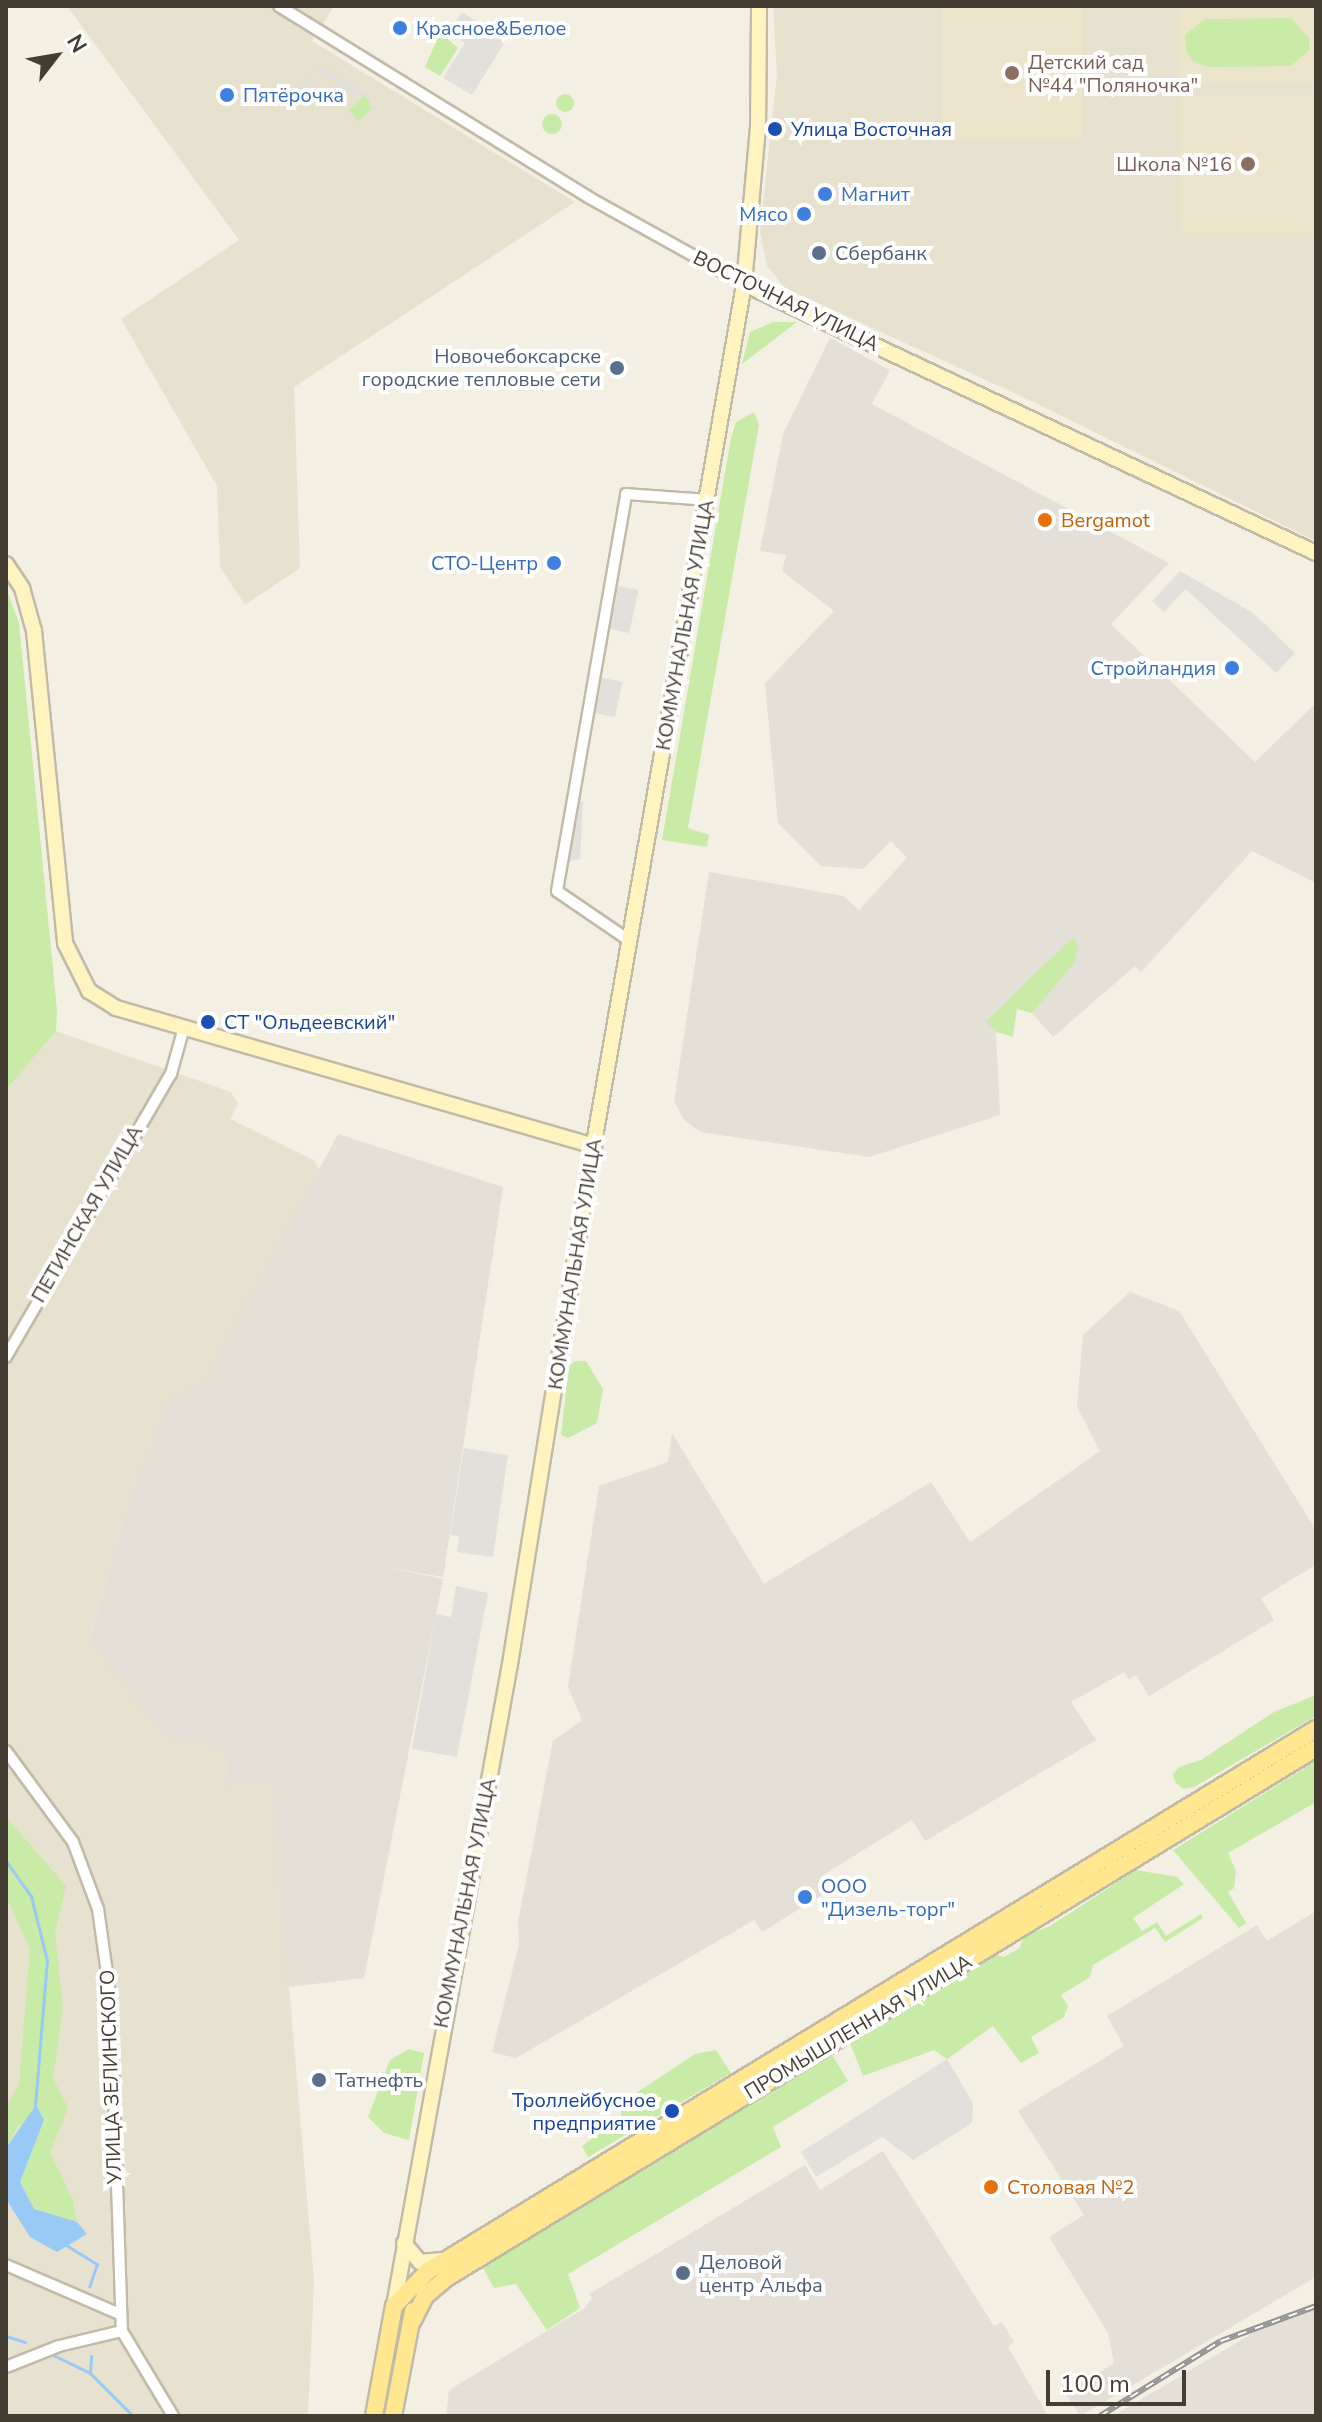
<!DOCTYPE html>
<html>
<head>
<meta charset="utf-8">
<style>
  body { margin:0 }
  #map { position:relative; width:1322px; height:2422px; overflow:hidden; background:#f3efe2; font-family:"Nunito Sans",sans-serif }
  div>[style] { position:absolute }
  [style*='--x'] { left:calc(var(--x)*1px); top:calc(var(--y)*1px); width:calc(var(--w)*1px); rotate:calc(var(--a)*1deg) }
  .residential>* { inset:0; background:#e7e1d0 }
  .industrial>* { inset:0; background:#e4dfd7 }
  .education>* { inset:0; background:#ede5cb; transform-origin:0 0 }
  .green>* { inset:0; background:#c8eba7 }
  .round { border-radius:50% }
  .parking>* { inset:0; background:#e2e0db; transform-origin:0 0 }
  .water>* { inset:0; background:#99c9f5 }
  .stream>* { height:3px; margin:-1.5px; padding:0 1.5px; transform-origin:1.5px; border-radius:1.5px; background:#99c9f5 }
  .roads { filter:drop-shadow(2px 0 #c1baa7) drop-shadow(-2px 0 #c1baa7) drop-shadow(0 2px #c1baa7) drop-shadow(0 -2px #c1baa7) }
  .street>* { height:10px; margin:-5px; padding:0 5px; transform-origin:5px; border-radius:5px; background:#fff }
  .secondary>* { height:14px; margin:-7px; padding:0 7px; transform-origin:7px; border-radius:7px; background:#fff4c0 }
  .primary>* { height:16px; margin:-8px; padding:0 8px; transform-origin:8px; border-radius:8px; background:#ffe68f }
  .rail>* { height:6px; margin-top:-3px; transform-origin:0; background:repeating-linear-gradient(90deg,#fff 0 9px,#939393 0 18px); box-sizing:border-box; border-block:2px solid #939393 }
  .dots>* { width:22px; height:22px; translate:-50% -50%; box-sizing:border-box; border:4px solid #fff; border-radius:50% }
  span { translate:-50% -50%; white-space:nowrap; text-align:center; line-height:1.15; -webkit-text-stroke:8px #fff; paint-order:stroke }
  .shop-label { font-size:20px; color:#366cbe }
  .left { translate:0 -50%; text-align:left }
  .right { translate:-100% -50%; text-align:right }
  .education-label { font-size:20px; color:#785e54 }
  .transit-label { font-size:20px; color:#164399 }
  .service-label { font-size:20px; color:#4e5e75 }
  .street-label { font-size:20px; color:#443e32 }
  .food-label { font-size:20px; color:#c56008 }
  .frame { position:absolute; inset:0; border:8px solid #443e32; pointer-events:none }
  .north { position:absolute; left:16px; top:16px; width:80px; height:80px; -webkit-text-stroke:6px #fff; paint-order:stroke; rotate:59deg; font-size:22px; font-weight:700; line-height:32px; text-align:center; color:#443e32 }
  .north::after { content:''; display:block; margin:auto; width:28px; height:36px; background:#443e32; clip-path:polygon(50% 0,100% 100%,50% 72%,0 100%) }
  .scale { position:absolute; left:1046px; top:2370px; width:140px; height:36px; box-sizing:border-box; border:4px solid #443e32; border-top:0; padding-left:10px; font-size:24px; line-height:28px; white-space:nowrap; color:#443e32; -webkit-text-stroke:6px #fff; paint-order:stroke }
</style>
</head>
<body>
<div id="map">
  <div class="residential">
    <i style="clip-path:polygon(67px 6px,334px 6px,312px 41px,575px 202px,294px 387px,300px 568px,245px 605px,220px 567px,217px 486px,121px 319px,239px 240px)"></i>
    <i style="clip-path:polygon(773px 6px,1316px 6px,1316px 541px,1023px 397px,785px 288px,767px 266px,760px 232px,777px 74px)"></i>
    <i style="clip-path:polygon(56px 1031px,231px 1092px,238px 1104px,230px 1119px,315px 1161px,319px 1170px,204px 1385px,168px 1402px,124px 1518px,89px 1637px,166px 1737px,227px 1750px,226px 1786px,272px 1784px,314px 2281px,308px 2416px,6px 2416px,6px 1090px)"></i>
  </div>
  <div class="industrial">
    <i style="clip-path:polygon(830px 338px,890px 370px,872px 404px,1169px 563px,1111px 624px,1255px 762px,1316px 703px,1316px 883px,1252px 851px,1141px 972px,1135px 966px,1053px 1037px,1032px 1013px,1074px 964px,1073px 937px,987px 1021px,996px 1032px,1000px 1115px,869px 1157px,701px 1132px,684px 1120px,674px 1101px,709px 872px,843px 896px,859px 910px,907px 858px,891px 841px,863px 869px,821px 866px,778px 823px,765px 683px,834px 611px,782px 571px,786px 555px,760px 551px,783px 434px)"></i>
    <i style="clip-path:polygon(338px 1134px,503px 1187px,443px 1577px,385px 1567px,443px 1579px,364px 1978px,288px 1987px,272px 1784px,226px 1786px,227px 1750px,166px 1737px,89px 1638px,124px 1518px,168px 1401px,204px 1384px)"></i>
    <i style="clip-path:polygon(1130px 1292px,1179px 1311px,1316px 1530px,1316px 1565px,1261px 1598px,1274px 1620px,1149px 1696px,1136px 1675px,1128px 1679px,1124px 1672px,1071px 1702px,1096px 1740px,925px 1841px,912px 1820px,820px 1877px,828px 1891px,762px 1932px,754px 1920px,516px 2058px,492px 2052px,519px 1944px,518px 1922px,553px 1741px,582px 1720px,568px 1687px,599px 1486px,668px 1462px,672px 1433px,764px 1584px,931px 1482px,970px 1542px,1100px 1451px,1077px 1407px,1083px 1335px)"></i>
    <i style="clip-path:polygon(1316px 1911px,1316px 2277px,1080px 2416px,1066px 2394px,1114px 2363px,1108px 2333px,1049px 2237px,1084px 2215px,1018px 2111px,1124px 2046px,1107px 2016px,1257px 1925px,1267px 1941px)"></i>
    <i style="clip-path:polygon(883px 2151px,994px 2326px,1002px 2322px,1014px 2342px,1008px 2347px,1048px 2416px,446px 2416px,449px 2390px,585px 2308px,592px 2298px,589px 2294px,805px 2165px,820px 2190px)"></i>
    <i style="clip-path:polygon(1316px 2309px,1316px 2416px,1113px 2416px,1265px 2326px)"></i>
  </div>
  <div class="education">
    <i style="left:942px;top:6px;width:140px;height:134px"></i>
    <i style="left:1179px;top:6px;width:137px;height:77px"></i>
    <i style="left:1180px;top:95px;width:136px;height:138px"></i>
  </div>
  <div class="green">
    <i style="clip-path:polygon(1291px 18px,1309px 38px,1309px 50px,1291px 66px,1208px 67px,1194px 62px,1186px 51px,1185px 35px,1205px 19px)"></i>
    <i style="clip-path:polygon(440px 33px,458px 48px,440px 76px,425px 67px)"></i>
    <i class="round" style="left:556px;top:94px;width:18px;height:18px"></i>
    <i style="clip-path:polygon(365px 94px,372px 108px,358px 122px,349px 110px)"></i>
    <i class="round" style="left:542px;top:114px;width:20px;height:20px"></i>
    <i style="clip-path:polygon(773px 322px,797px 322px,742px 364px,750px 332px)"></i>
    <i style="clip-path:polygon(754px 412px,759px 425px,688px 828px,709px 835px,707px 847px,662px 840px,731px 438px,736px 422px)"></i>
    <i style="clip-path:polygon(6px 588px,19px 623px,57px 1010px,56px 1031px,6px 1090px)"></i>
    <i style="clip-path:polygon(1073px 937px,1078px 946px,1074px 964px,1032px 1013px,1017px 1009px,1013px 1037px,996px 1032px,986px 1021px)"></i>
    <i style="clip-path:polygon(575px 1361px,586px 1361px,603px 1389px,597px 1423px,568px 1438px,561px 1435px,569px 1366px)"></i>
    <i style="clip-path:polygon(1316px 1695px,1316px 1716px,1194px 1787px,1183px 1789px,1175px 1782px,1173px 1774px,1179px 1767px,1201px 1760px,1274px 1712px)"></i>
    <i style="clip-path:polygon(1316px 1761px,1316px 1802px,1228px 1853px,1236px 1871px,1234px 1888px,1228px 1892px,1246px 1923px,1239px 1928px,1173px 1850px)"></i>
    <i style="clip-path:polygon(6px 1817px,66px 1886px,55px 1933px,63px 2008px,53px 2078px,68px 2108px,50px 2152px,73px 2200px,77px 2222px,34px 2209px,20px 2182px,44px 2120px,19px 2125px,6px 2148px,6px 2108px,19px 2084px,30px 1949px,6px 1896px)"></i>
    <i style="clip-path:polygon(1136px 1870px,1177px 1877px,1184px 1884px,1133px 1918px,1142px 1931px,1157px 1922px,1166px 1936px,1201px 1914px,1203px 1918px,1165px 1942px,1155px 1928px,1093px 1965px,1090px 1977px,1061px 1995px,1068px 2006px,1064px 2017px,1031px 2037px,1039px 2053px,1021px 2063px,993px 2026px,947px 2059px,934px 2050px,863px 2076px,850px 2043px,994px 1954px,1004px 1957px,1020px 1948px,1024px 1936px,1050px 1926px)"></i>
    <i style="clip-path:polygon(409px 2049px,424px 2053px,409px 2140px,384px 2133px,368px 2117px,390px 2060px)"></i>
    <i style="clip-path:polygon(716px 2050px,731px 2073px,588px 2157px,582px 2146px,621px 2118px,621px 2103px,695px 2054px)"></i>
    <i style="clip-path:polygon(831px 2053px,848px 2081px,773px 2127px,781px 2147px,568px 2274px,580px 2308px,547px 2330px,516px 2284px,494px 2288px,481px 2264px)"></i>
    <i style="clip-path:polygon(402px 2307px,408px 2308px,387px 2416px,382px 2416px)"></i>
  </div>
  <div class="parking">
    <i style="clip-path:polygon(462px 12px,506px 40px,472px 95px,443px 78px,465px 43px,449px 32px)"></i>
    <i style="left:320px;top:66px;width:53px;height:5px;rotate:32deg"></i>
    <i style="left:312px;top:79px;width:7px;height:38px;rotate:56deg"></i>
    <i style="clip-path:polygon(1180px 571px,1253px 613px,1295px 653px,1276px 673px,1186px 589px,1164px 612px,1152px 601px)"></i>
    <i style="left:610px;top:584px;width:29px;height:44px;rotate:12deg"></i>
    <i style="left:594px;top:676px;width:29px;height:36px;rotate:12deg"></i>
    <i style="clip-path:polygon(574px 795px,583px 802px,580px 859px,562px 863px)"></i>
    <i style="clip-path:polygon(464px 1448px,508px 1455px,493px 1557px,457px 1552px,459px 1536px,450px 1535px)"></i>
    <i style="clip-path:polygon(456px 1586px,488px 1593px,457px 1757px,412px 1749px,436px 1614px,451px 1617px)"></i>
    <i style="clip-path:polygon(947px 2059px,973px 2103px,972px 2123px,913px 2160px,882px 2137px,816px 2177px,801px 2152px)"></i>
  </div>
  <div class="water">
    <i style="clip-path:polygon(36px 2105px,44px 2120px,20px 2182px,34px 2209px,77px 2222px,87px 2234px,57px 2252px,30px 2237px,6px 2199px,6px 2148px)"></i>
  </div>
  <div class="stream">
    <i style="--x:6;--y:1861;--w:43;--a:54.5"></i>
    <i style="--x:31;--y:1896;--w:66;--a:76"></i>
    <i style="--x:47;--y:1960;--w:146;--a:94.7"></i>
    <i style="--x:66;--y:2245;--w:36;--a:32"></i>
    <i style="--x:97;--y:2264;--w:24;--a:109"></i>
    <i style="--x:6;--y:2336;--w:20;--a:18"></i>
    <i style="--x:53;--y:2355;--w:41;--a:25.9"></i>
    <i style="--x:90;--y:2373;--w:61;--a:45"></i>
    <i style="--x:90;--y:2372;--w:16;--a:-86"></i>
  </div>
  <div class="roads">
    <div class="street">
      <i style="--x:279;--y:6;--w:363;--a:31.7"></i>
      <i style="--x:588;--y:197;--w:179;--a:29.1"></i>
      <i style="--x:630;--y:941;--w:88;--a:-145.6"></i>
      <i style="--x:557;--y:891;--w:403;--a:-80.1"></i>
      <i style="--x:626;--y:494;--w:81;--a:4.2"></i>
      <i style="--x:6;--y:1357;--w:328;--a:-59.8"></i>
      <i style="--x:171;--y:1074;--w:49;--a:-74.5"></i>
      <i style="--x:6;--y:1751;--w:113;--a:53.6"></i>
      <i style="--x:73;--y:1842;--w:72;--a:69.5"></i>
      <i style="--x:98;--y:1909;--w:94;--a:82"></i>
      <i style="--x:111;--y:2002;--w:329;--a:88.1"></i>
      <i style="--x:122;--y:2331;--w:99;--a:59"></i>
      <i style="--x:6;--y:2265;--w:124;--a:23.3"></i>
      <i style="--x:6;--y:2367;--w:57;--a:-21.6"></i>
      <i style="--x:59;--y:2346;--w:65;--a:-13.4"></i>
    </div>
    <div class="secondary">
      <i style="--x:744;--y:284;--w:632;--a:25.19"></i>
      <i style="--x:6;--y:564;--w:29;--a:56"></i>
      <i style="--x:22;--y:588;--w:45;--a:74.4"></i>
      <i style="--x:34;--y:631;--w:314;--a:84.3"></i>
      <i style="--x:65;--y:943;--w:54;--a:63.4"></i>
      <i style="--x:89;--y:991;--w:32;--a:32"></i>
      <i style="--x:116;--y:1008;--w:498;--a:16.1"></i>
      <i style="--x:404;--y:2243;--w:25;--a:50"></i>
      <i style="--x:420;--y:2262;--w:22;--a:-5"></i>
      <i style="--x:394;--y:2306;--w:652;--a:-79.76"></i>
      <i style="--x:510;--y:1664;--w:487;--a:-80.9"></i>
      <i style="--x:587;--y:1183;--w:913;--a:-80.09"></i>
      <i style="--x:744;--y:284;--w:157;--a:-84.9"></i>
      <i style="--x:758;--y:128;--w:122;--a:-89.5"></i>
    </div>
    <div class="primary">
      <i style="--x:413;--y:2320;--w:27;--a:-63"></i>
      <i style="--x:425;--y:2296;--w:30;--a:-40"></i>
      <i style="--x:448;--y:2277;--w:1016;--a:-31.36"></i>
      <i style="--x:374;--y:2416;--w:112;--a:-79.7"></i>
      <i style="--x:394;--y:2306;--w:49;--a:-45.8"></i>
      <i style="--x:428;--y:2271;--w:1040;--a:-31.4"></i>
      <i style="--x:393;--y:2416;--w:107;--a:-79.2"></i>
    </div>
  </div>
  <div class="rail">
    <i style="--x:1100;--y:2416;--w:142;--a:-31.8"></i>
    <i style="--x:1221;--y:2341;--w:101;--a:-20.2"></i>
  </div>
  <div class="dots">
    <i style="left:400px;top:28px;background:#3f7fe0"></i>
    <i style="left:1012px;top:73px;background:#8d6e63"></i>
    <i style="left:227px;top:95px;background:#3f7fe0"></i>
    <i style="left:775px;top:129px;background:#1a4fb4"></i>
    <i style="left:1248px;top:164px;background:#8d6e63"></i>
    <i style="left:825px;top:194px;background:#3f7fe0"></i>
    <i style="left:804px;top:214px;background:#3f7fe0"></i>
    <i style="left:819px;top:253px;background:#5c6f8a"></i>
    <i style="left:617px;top:368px;background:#5c6f8a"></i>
    <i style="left:1045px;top:520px;background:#e8710a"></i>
    <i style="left:554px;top:563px;background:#3f7fe0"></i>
    <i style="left:1232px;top:668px;background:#3f7fe0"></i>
    <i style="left:208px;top:1022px;background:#1a4fb4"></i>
    <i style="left:805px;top:1897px;background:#3f7fe0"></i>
    <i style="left:319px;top:2080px;background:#5c6f8a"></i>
    <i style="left:672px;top:2111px;background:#1a4fb4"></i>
    <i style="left:991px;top:2187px;background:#e8710a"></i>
    <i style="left:683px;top:2273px;background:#5c6f8a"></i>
  </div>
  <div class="shop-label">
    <span class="left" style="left:416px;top:28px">Красное&amp;Белое</span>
    <span class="left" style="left:243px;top:95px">Пятёрочка</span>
    <span class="left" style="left:841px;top:194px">Магнит</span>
    <span class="right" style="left:788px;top:214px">Мясо</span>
    <span class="right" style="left:538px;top:563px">СТО-Центр</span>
    <span class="right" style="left:1216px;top:668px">Стройландия</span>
    <span class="left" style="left:821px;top:1898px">ООО<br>"Дизель-торг"</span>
  </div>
  <div class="education-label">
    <span class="left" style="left:1028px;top:74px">Детский сад<br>№44 "Поляночка"</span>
    <span class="right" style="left:1232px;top:164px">Школа №16</span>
  </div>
  <div class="transit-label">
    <span class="left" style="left:791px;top:129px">Улица Восточная</span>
    <span class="left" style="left:224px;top:1022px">СТ "Ольдеевский"</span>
    <span class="right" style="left:656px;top:2112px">Троллейбусное<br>предприятие</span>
  </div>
  <div class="service-label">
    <span class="left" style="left:835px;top:253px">Сбербанк</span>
    <span class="right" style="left:601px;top:368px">Новочебоксарске<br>городские тепловые сети</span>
    <span class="left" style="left:335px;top:2080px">Татнефть</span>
    <span class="left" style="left:699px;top:2274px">Деловой<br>центр Альфа</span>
  </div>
  <div class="street-label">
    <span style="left:786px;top:301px;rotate:26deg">ВОСТОЧНАЯ УЛИЦА</span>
    <span style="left:685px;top:625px;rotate:-80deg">КОММУНАЛЬНАЯ УЛИЦА</span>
    <span style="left:87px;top:1214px;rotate:-60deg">ПЕТИНСКАЯ УЛИЦА</span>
    <span style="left:575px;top:1264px;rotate:-81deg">КОММУНАЛЬНАЯ УЛИЦА</span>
    <span style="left:465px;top:1903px;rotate:-79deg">КОММУНАЛЬНАЯ УЛИЦА</span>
    <span style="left:858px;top:2027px;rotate:-31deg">ПРОМЫШЛЕННАЯ УЛИЦА</span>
    <span style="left:111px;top:2077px;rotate:-92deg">УЛИЦА ЗЕЛИНСКОГО</span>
  </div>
  <div class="food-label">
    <span class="left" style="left:1061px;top:520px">Bergamot</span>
    <span class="left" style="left:1007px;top:2187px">Столовая №2</span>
  </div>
  <div class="frame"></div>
  <div class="north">N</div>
  <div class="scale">100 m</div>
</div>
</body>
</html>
